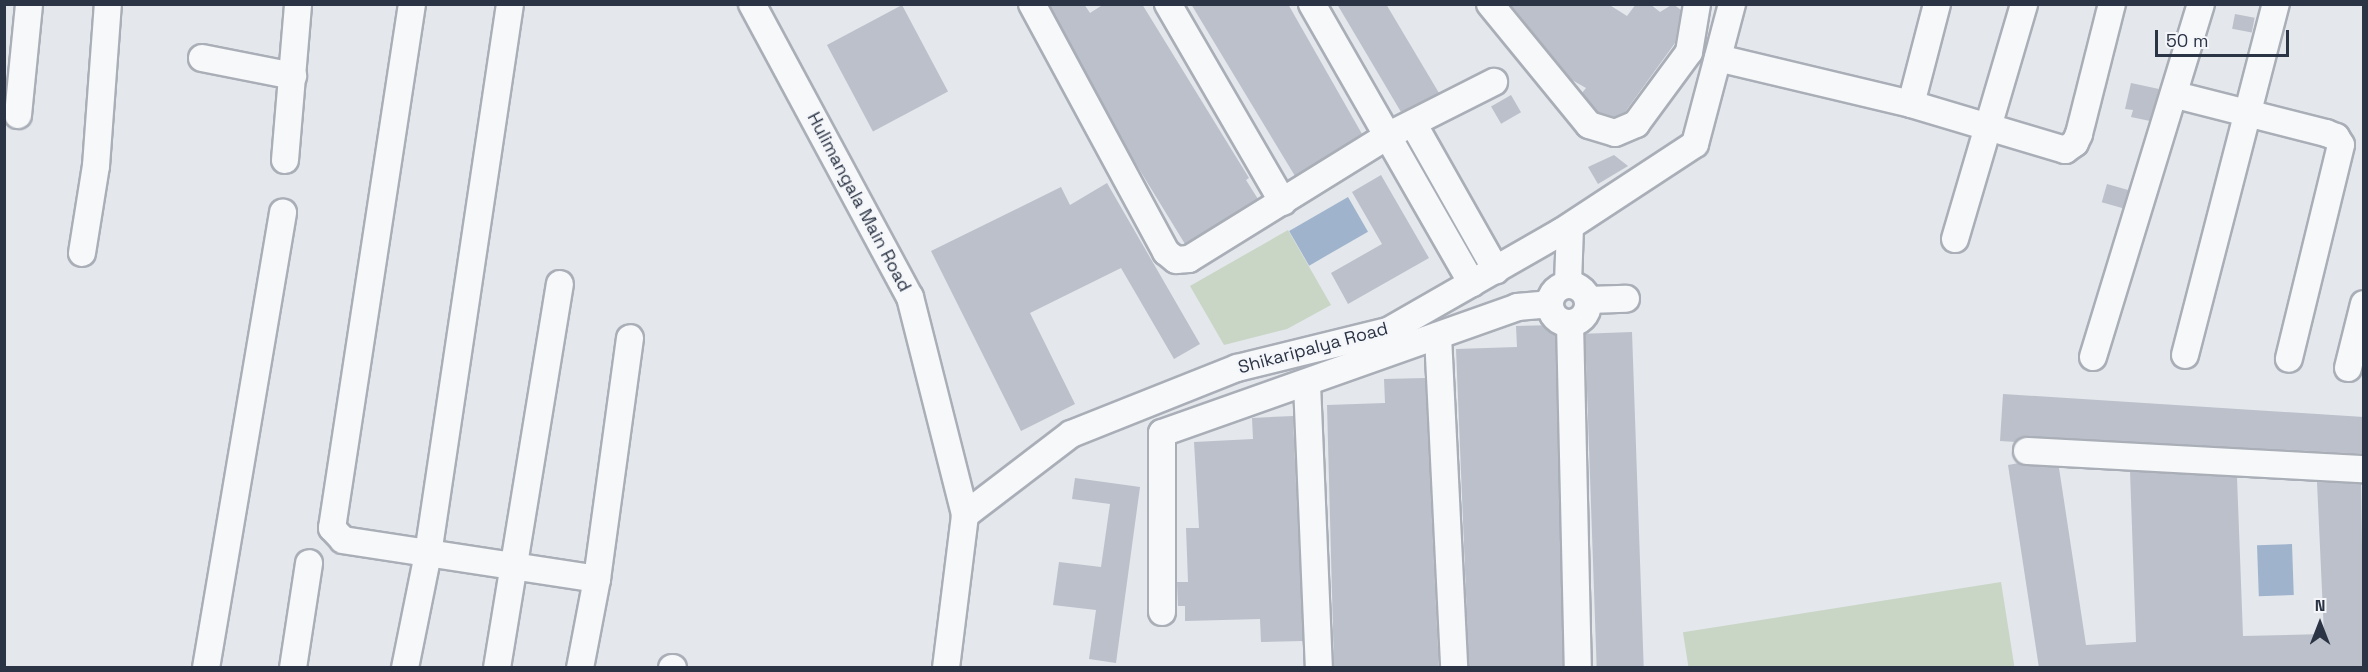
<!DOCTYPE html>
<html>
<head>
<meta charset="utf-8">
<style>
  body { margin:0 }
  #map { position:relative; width:2368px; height:672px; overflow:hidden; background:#e4e7ec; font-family:"Space Grotesk",sans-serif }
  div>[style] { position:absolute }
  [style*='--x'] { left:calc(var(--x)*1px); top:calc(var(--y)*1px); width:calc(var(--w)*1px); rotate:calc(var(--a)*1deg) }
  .green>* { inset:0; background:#c9d6c5; transform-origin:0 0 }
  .water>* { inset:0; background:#9fb4cc; transform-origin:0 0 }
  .building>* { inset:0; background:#bbc0ca; transform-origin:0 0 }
  .roads { filter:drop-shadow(2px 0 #a9aeb7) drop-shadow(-2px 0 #a9aeb7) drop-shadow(0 2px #a9aeb7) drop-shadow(0 -2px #a9aeb7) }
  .minor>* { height:26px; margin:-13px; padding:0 13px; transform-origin:13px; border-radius:13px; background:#f7f8fa }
  .minor>.ring { margin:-13px; padding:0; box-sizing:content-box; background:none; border:26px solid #f7f8fa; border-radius:50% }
  span { translate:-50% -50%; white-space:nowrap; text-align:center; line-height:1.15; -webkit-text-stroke:5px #f4f6f9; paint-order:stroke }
  .street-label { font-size:18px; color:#2b3445 }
  .frame { position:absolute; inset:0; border:6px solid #2b3445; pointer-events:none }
  .north { position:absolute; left:2290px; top:594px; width:60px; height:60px; -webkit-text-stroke:4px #f4f6f9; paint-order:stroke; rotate:0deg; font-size:16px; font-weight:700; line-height:24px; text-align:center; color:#2b3445 }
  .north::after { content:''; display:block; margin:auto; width:21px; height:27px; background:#2b3445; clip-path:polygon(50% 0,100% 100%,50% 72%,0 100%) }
  .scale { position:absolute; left:2155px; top:30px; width:134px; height:27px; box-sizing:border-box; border:3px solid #2b3445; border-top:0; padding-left:8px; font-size:18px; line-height:21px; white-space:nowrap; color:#2b3445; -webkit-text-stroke:4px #f4f6f9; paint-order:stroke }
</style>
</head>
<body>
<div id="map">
  <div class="green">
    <i style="clip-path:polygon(1288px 230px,1331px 305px,1287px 329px,1224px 345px,1190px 286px)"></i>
    <i style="left:2001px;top:582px;width:86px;height:322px;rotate:81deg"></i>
  </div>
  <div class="water">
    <i style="left:1348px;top:197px;width:40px;height:68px;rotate:60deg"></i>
    <i style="left:2292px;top:544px;width:51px;height:35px;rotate:88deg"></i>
  </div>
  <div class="building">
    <i style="clip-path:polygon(1049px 4px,1084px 4px,1090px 13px,1104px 4px,1142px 4px,1249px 178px,1246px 180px,1258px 199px,1185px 244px,1128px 151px)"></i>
    <i style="clip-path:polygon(1191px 4px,1288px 4px,1362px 134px,1295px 176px)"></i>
    <i style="clip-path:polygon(1337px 4px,1386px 4px,1439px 93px,1401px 112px)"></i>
    <i style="clip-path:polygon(1510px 4px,1608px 4px,1627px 16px,1636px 4px,1650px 4px,1660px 12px,1673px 4px,1681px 10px,1675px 43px,1625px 112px,1615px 117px,1598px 112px,1582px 93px,1586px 88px,1572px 80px)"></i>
    <i style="left:902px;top:5px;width:98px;height:85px;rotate:62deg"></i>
    <i style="left:2235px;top:14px;width:20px;height:15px;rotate:11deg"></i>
    <i style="clip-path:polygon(2131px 83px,2159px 89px,2150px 121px,2131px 117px,2133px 110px,2125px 109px)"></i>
    <i style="left:1511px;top:95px;width:20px;height:23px;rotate:60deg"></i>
    <i style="clip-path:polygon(1614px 155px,1628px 166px,1598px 184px,1588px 167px)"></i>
    <i style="clip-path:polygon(1381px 175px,1429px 258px,1348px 304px,1331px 273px,1382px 244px,1352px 192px)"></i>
    <i style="clip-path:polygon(1107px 183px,1200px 344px,1174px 359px,1121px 268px,1030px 313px,1075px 404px,1021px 431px,931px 251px,1061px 187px,1070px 205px)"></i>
    <i style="left:2107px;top:184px;width:22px;height:19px;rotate:16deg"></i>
    <i style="clip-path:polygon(1555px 325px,1563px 668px,1469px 668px,1456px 349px,1517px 347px,1516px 326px)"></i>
    <i style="left:1632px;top:332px;width:336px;height:47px;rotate:88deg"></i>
    <i style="clip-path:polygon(1425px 378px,1439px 668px,1334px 668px,1327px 405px,1385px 403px,1384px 379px)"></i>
    <i style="clip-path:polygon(2003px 394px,2364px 417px,2364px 454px,2028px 436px,2016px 442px,2000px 441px)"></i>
    <i style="clip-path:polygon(1293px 416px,1303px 641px,1261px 642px,1260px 619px,1185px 621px,1185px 606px,1178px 606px,1177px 582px,1188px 582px,1186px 528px,1199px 528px,1194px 442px,1253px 439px,1252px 418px)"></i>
    <i style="clip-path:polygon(2019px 463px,2059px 468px,2086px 645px,2136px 642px,2130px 471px,2237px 477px,2243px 636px,2324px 634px,2317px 482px,2361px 484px,2364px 668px,2039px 668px,2008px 465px)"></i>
    <i style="clip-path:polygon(1075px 478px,1140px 487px,1116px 663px,1089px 659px,1096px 610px,1053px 605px,1059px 562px,1101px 567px,1110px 504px,1072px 499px)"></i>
  </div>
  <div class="roads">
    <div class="minor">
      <i style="--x:412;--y:4;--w:530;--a:98.68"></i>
      <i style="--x:332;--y:528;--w:16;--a:47"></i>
      <i style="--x:343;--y:540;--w:257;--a:8.7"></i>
      <i style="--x:597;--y:579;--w:91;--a:100.8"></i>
      <i style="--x:752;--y:4;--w:333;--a:61.7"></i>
      <i style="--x:910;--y:297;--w:225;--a:75.8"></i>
      <i style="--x:1032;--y:4;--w:282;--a:61.6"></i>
      <i style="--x:1166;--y:252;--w:13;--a:39"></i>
      <i style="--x:1176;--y:260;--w:13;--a:-4"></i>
      <i style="--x:1189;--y:259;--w:233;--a:-31.8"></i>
      <i style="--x:1387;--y:136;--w:120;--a:-26.8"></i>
      <i style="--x:1168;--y:4;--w:229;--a:59.9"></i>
      <i style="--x:1312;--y:4;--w:322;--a:60.2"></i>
      <i style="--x:1490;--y:4;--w:156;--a:50.7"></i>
      <i style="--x:1589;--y:125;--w:27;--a:17"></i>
      <i style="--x:1615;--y:133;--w:23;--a:-23"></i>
      <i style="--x:1636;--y:124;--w:89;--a:-53.6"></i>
      <i style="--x:1689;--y:52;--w:49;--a:-80.5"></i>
      <i style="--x:202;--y:58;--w:93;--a:11.2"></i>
      <i style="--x:1718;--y:58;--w:198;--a:13.4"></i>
      <i style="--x:1911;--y:104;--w:161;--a:16.6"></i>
      <i style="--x:2065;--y:150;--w:12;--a:-35"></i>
      <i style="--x:2075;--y:143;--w:10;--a:-66"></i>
      <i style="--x:2079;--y:134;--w:134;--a:-75.8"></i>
      <i style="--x:2176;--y:95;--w:155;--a:14.2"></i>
      <i style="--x:2326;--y:133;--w:11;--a:22"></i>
      <i style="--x:2336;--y:137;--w:9;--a:58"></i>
      <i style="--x:2341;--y:145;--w:220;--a:103.7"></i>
      <i style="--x:1911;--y:104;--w:103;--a:-75.4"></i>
      <i style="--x:18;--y:115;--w:112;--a:-84.3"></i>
      <i style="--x:1414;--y:125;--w:167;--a:60.5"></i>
      <i style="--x:285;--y:160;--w:157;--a:-85.2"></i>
      <i style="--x:1955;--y:239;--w:245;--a:-73.6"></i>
      <i style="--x:82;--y:253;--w:88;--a:-80.9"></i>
      <i style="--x:96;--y:166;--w:162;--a:-85.8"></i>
      <i style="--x:1568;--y:284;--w:57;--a:-88"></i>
      <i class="ring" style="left:1550px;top:285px;width:12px;height:12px"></i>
      <i style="--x:1588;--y:300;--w:38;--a:-2"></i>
      <i style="--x:1570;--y:323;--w:345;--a:88.7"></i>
      <i style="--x:1438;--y:336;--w:332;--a:87.2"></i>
      <i style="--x:2185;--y:355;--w:363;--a:-75.5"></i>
      <i style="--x:2093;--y:357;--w:369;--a:-73"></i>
      <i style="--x:2348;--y:368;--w:66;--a:-76"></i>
      <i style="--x:1307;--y:384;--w:284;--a:87.6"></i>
      <i style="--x:2027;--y:451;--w:337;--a:3.1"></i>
      <i style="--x:597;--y:579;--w:243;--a:-82.2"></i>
      <i style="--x:1162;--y:612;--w:179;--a:-90"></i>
      <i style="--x:1162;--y:433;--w:377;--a:-19.5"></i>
      <i style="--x:1517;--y:307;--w:32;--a:-5"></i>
      <i style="--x:206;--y:668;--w:462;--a:-80.4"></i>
      <i style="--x:293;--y:668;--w:106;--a:-81.3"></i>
      <i style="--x:405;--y:668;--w:116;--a:-78.6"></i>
      <i style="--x:428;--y:554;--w:556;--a:-81.52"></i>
      <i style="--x:497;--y:668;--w:389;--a:-80.7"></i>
      <i style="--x:672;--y:668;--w:1;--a:0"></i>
      <i style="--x:946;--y:668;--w:154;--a:-82.9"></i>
      <i style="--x:965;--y:515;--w:133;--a:-37.4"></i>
      <i style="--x:1071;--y:434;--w:179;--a:-21.7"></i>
      <i style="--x:1237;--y:368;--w:155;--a:-13.8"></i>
      <i style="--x:1388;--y:331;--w:199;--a:-29.8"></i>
      <i style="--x:1561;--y:232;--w:160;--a:-33.3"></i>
      <i style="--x:1695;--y:144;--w:145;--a:-75.2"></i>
    </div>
  </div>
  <div class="street-label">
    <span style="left:859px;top:202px;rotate:62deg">Hulimangala Main Road</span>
    <span style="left:1313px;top:348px;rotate:-15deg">Shikaripalya Road</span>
  </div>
  <div class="frame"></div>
  <div class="north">N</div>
  <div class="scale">50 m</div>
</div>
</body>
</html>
